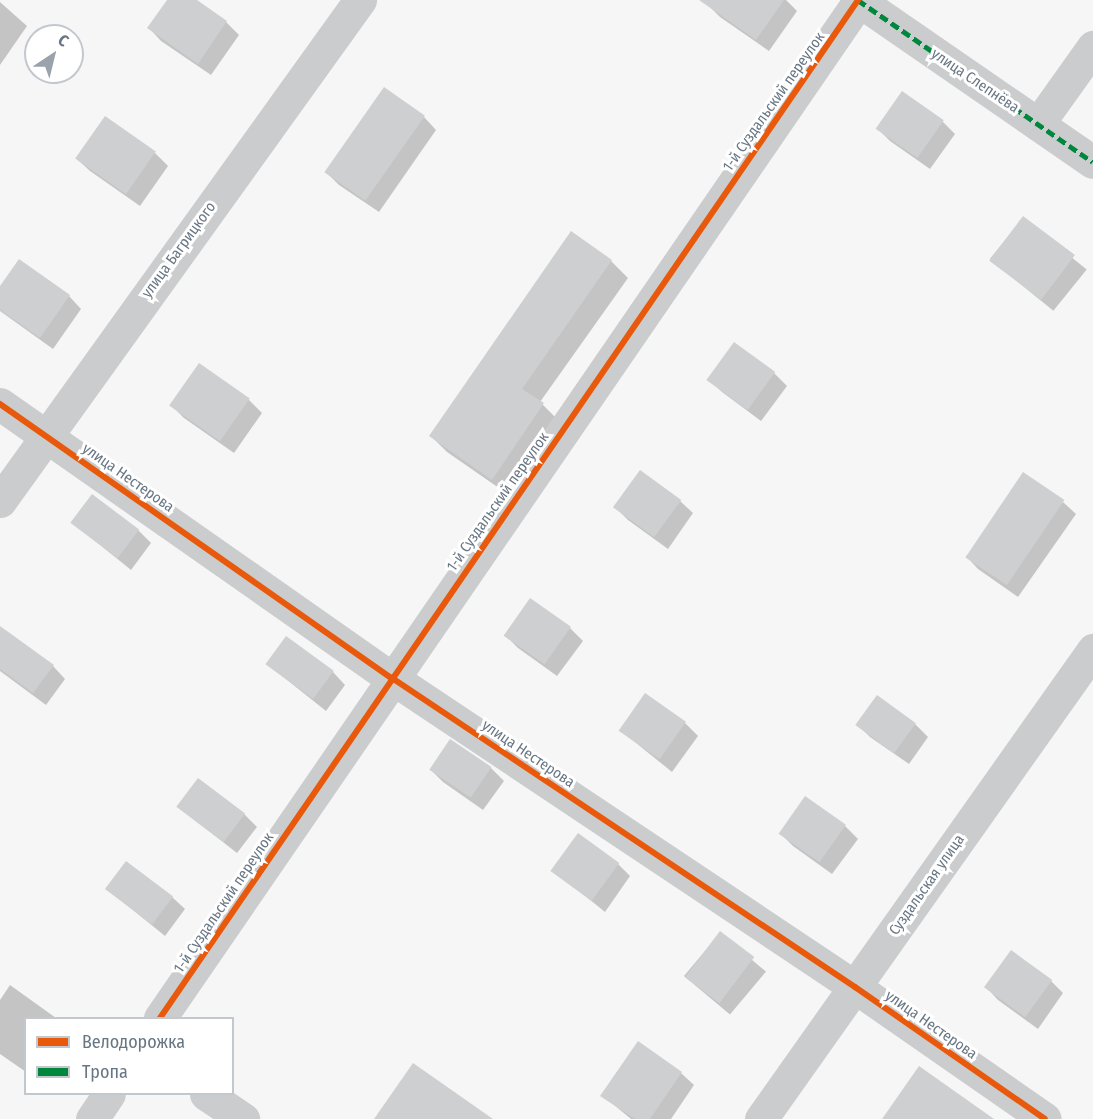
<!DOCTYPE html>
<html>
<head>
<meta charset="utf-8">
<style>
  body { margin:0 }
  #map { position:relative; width:1093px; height:1119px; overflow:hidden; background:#f6f6f6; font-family:"Fira Sans Condensed",sans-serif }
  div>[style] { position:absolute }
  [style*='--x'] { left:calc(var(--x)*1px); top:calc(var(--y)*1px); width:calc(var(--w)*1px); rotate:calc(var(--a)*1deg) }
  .shadow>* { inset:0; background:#0003; transform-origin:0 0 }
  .building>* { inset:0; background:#cdcfd0; transform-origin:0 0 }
  .street>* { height:33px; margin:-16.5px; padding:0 16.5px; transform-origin:16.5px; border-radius:16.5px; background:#cbcccd }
  .quiet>* { height:4.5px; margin-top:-2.25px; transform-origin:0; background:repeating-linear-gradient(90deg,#00873e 0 9px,transparent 0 13.5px) }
  .cycleway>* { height:6px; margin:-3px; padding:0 3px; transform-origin:3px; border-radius:3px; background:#e8590c }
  span { translate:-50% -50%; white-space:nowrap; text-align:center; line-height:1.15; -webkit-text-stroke:6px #fff; paint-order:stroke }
  .street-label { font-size:15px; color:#687684 }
  .legend { position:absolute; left:24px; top:1017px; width:210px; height:78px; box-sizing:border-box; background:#fff; border:2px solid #c3c8ce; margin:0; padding:8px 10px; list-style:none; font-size:18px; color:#687684 }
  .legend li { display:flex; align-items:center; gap:12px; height:30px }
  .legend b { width:30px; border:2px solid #c3c8ce }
  .north { position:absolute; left:24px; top:24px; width:60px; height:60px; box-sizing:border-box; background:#fff; border:2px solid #c3c8ce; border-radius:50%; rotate:35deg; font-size:16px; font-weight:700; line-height:24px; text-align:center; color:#687684 }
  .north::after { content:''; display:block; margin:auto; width:21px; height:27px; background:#9aa3ac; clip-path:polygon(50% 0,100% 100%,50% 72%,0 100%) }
</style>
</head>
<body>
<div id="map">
  <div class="shadow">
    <i style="clip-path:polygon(168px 0,195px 0,226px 22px,239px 35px,211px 75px,161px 41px,149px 28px)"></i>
    <i style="clip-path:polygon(710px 0,786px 0,797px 11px,769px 51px,720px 17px,707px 4px)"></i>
    <i style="clip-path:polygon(0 2px,27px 26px,0 65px)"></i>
    <i style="clip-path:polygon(424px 117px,436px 130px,379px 212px,339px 185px,326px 172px)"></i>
    <i style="clip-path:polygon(943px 122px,955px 134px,930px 169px,890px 141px,877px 128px)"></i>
    <i style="clip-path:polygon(155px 153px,168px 166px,140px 206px,90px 171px,77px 159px)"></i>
    <i style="left:1023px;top:218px;width:82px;height:53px;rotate:39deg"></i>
    <i style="clip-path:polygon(572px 233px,611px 261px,628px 278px,540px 402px,559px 421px,509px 495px,447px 452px,431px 436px)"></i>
    <i style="clip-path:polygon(0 289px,69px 296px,81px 309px,53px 349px,0 311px)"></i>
    <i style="clip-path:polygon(774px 373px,787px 386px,761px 421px,722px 392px,709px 380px)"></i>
    <i style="clip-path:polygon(249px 400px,262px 413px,234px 453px,184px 418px,172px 406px)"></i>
    <i style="clip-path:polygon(641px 472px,680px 501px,693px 513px,668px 549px,628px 520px,615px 507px)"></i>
    <i style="clip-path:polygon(1063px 502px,1076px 514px,1018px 597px,978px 569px,966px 556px)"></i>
    <i style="clip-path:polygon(73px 523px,138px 530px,151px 543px,131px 570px)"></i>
    <i style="clip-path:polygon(530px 600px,570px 628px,583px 641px,557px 676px,518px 648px,505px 635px)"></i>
    <i style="clip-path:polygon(0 642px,53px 666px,65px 679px,46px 705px,0 671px)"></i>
    <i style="clip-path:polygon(267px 664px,333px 672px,345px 685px,326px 711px)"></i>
    <i style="clip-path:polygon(646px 695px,685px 723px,698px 736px,672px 772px,620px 730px)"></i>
    <i style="clip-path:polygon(915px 724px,928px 737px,909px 764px,870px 737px,858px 725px)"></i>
    <i style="clip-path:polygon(491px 768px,504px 781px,483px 810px,443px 782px,430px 769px)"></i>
    <i style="clip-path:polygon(806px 798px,845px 826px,858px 839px,832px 874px,793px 846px,780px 833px)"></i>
    <i style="clip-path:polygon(178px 807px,244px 814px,257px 827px,237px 853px)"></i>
    <i style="clip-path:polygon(618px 864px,630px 876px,605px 912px,553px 870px)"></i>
    <i style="clip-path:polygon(107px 889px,172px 897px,185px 909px,165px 936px)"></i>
    <i style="left:720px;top:933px;width:60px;height:56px;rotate:40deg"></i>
    <i style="clip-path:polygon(1051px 981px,1063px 993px,1038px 1029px,998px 1000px,986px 987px)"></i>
    <i style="clip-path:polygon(10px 985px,56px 1018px,26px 1018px,26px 1072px,0 1054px,0 1000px)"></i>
    <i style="clip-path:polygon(681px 1073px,694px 1085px,671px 1119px,631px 1119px,602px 1095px)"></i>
  </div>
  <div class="building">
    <i style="clip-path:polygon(167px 0,197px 0,227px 21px,198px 64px,147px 28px)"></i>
    <i style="clip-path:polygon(699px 0,784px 0,756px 40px)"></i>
    <i style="left:384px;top:87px;width:50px;height:104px;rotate:35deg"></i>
    <i style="left:902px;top:91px;width:51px;height:46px;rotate:35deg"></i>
    <i style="left:105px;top:116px;width:62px;height:52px;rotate:35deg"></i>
    <i style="left:1023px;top:216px;width:65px;height:56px;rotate:37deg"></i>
    <i style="clip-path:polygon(571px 231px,612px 260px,522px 389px,544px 403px,492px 480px,429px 436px)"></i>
    <i style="clip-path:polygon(19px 259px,70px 295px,40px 338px,0 310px,0 286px)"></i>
    <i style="left:734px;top:342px;width:51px;height:47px;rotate:36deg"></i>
    <i style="left:199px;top:363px;width:62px;height:52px;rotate:35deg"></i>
    <i style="left:640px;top:470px;width:51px;height:46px;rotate:36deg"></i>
    <i style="left:1023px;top:472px;width:50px;height:103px;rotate:34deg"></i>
    <i style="left:92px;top:494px;width:59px;height:36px;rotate:37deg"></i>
    <i style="left:530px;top:598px;width:50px;height:46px;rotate:35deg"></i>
    <i style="clip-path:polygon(0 626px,54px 665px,33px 693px,0 669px)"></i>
    <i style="left:286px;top:636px;width:59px;height:35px;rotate:36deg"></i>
    <i style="left:645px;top:693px;width:50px;height:46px;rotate:35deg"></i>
    <i style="left:877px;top:695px;width:48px;height:37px;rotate:36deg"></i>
    <i style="left:450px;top:739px;width:50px;height:37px;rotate:34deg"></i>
    <i style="left:198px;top:778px;width:59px;height:36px;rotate:37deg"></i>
    <i style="left:805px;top:796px;width:50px;height:46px;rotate:35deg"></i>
    <i style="left:578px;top:833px;width:51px;height:47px;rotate:36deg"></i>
    <i style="left:126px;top:861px;width:59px;height:35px;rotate:37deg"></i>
    <i style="left:720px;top:931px;width:43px;height:58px;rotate:37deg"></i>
    <i style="left:1011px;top:950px;width:51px;height:46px;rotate:36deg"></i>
    <i style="clip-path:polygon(638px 1041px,682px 1072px,650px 1119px,635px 1119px,600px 1096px)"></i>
    <i style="clip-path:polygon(413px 1063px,493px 1119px,374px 1119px)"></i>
    <i style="clip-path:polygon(919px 1066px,994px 1119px,882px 1119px)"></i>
  </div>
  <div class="street">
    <i style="--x:858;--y:0;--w:285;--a:34.6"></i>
    <i style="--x:1038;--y:124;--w:95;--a:-54.5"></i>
    <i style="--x:0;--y:404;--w:478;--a:35"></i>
    <i style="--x:392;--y:678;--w:557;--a:33.72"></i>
    <i style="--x:855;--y:987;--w:231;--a:34.8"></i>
    <i style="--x:0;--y:501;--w:617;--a:-54.3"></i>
    <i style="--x:160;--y:1018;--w:1234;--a:-55.5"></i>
    <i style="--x:206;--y:1094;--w:45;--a:34"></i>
    <i style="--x:92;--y:1119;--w:30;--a:-56"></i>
    <i style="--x:761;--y:1119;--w:575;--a:-54.71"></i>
  </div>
  <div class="quiet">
    <i style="--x:858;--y:0;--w:285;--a:34.6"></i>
  </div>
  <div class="cycleway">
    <i style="--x:0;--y:404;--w:478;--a:35"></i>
    <i style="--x:392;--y:678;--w:557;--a:33.72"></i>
    <i style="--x:855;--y:987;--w:231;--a:34.8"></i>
    <i style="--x:160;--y:1018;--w:1234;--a:-55.56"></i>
  </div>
  <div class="street-label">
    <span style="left:975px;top:81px;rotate:34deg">улица Слепнёва</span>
    <span style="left:774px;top:102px;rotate:-55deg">1-й Суздальский переулок</span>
    <span style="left:179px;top:250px;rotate:-54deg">улица Багрицкого</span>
    <span style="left:128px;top:478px;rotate:35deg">улица Нестерова</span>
    <span style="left:498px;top:502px;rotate:-55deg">1-й Суздальский переулок</span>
    <span style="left:528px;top:754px;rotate:34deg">улица Нестерова</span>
    <span style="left:927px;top:885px;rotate:-55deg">Суздальская улица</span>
    <span style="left:224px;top:903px;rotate:-56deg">1-й Суздальский переулок</span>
    <span style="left:931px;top:1025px;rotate:35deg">улица Нестерова</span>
  </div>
  <ul class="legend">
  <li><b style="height:8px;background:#e8590c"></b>Велодорожка</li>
  <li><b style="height:8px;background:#00873e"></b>Тропа</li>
  </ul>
  <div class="north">С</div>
</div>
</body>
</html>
